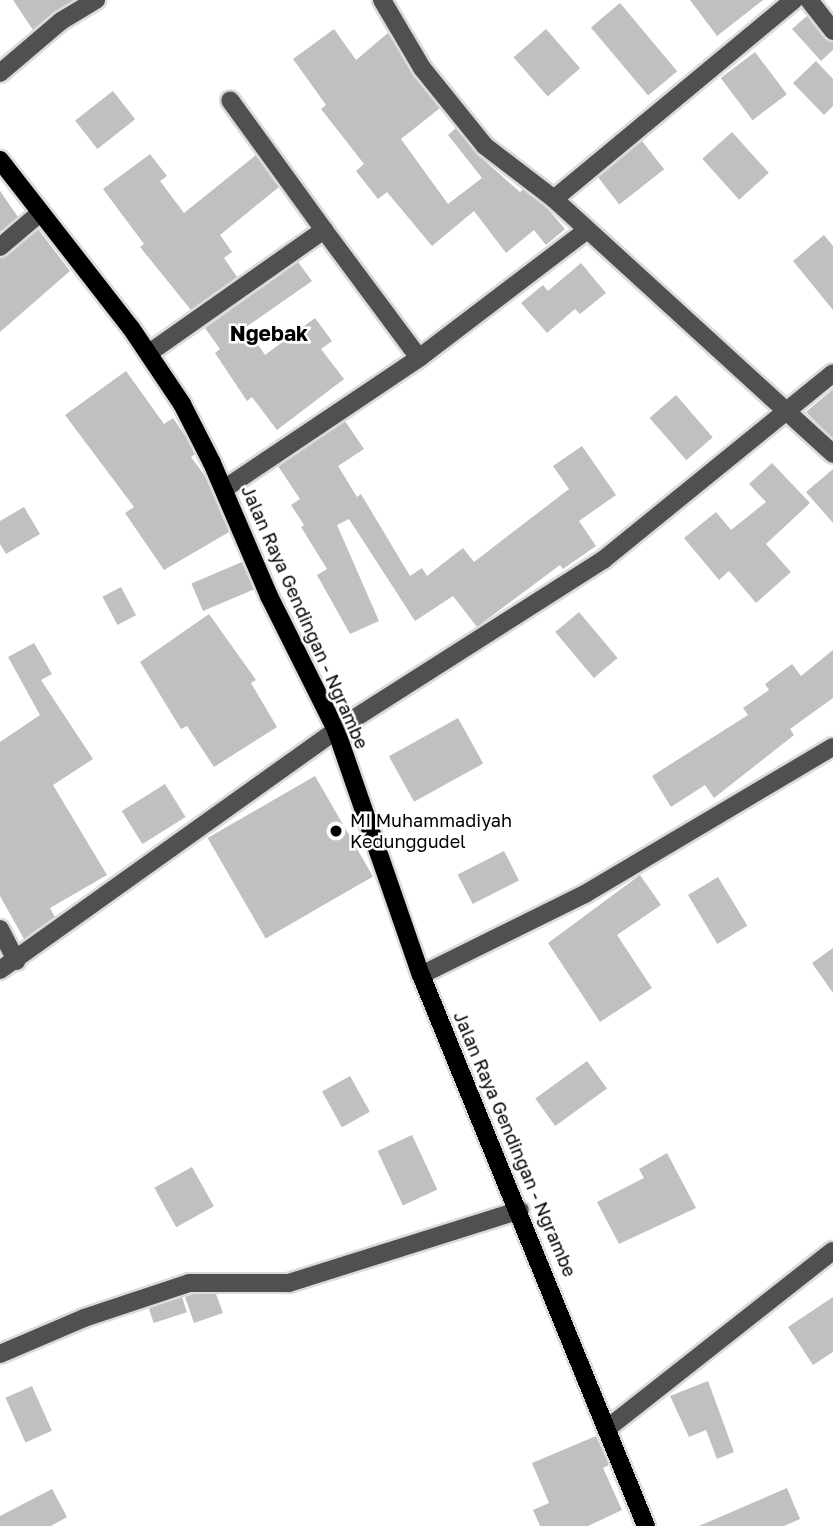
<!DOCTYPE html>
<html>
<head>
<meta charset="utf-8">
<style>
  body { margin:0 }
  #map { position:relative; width:833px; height:1526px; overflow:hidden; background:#fff; font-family:"Golos Text",sans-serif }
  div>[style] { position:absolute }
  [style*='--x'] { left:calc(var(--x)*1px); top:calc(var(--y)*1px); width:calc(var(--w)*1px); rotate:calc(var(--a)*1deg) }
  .building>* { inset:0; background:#c0c0c0; transform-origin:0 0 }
  .roads { filter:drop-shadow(2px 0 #dbdbdb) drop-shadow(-2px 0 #dbdbdb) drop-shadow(0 2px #dbdbdb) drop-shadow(0 -2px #dbdbdb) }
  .minor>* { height:18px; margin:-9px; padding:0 9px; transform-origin:9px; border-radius:9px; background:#505050 }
  .major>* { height:18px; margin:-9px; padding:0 9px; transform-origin:9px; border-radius:9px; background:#000 }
  .dots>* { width:19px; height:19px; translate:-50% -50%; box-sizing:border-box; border:4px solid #fff; border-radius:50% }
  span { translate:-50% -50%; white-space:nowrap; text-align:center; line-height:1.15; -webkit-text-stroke:5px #fff; paint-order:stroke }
  .street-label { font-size:18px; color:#000 }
  .poi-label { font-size:18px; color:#000 }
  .left { translate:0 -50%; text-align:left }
  .quarter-label { font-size:21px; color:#000; font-weight:700 }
</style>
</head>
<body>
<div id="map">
  <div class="building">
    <i style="clip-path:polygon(13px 0,74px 0,33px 30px)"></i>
    <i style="clip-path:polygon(690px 0,763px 0,717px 36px)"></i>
    <i style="left:620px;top:3px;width:89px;height:38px;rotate:50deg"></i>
    <i style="clip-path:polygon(807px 16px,833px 42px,833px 50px,821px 61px,792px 29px)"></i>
    <i style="clip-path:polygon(334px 29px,356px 60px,388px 33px,440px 108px,401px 139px,448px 204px,482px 178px,448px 135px,456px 128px,478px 155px,520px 192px,523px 189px,547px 208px,565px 229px,546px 245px,534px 230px,506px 253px,474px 211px,432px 246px,387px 192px,378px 199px,356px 171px,364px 164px,321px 109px,326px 105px,293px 59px)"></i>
    <i style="left:546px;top:29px;width:52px;height:43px;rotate:49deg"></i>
    <i style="left:755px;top:52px;width:53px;height:43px;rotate:53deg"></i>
    <i style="clip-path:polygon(816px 61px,833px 79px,833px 106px,824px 115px,793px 83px)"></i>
    <i style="left:113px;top:91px;width:36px;height:48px;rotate:52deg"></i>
    <i style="left:732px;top:132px;width:55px;height:40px;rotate:48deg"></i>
    <i style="left:642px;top:141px;width:36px;height:57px;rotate:52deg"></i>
    <i style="clip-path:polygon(150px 154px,167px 176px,160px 181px,184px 213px,256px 155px,279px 187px,220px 235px,232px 252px,224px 258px,237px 277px,191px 310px,140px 247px,144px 244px,103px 189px)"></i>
    <i style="clip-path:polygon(0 191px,18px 217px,0 232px)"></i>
    <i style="clip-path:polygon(38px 229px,70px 271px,0 332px,0 258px)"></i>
    <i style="clip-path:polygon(824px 235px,833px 246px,833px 310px,793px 261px)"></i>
    <i style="clip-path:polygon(298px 262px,312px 281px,246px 327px,265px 355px,315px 318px,332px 341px,321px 349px,344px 379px,277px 430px,252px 397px,247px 401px,215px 353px,220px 349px,205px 328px)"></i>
    <i style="clip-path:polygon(581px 263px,606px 293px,580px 314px,575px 309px,547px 333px,521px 303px,543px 285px,548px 291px)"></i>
    <i style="clip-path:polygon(126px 371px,164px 424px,173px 418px,186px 437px,195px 454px,191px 457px,205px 476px,229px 532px,164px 570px,125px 513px,134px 507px,65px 415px)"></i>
    <i style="clip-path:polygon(833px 389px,833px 439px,806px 412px)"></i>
    <i style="left:676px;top:395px;width:56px;height:35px;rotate:49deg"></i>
    <i style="clip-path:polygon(345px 421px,364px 449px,338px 466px,357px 497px,361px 494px,410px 576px,422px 568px,427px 576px,463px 548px,474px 562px,569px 489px,553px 466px,582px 446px,616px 495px,579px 521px,596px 546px,563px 569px,560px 565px,477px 627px,453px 596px,415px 621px,349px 519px,337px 525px,379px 621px,350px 634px,317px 575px,327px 569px,301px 527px,304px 525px,291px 505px,300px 499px,278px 466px)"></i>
    <i style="clip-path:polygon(772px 463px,810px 503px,766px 544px,791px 572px,756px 603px,729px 571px,719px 580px,684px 538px,716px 512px,731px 530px,766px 502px,749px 484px)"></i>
    <i style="clip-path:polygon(833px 469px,833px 523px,806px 492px)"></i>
    <i style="clip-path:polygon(24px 507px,40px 534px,6px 554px,0 544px,0 521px)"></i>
    <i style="left:242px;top:562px;width:30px;height:55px;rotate:67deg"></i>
    <i style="left:121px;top:587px;width:32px;height:21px;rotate:62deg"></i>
    <i style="left:579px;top:612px;width:60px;height:31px;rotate:50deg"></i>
    <i style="clip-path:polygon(209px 614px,256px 680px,251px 683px,277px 727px,214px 767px,187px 726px,181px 729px,140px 662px)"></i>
    <i style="clip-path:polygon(34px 643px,52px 674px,41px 680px,93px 759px,53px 785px,107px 875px,50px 908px,55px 917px,24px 939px,0 896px,0 742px,40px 715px,8px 657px)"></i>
    <i style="clip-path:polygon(833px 650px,833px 698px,790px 729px,794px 735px,714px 798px,705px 785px,671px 807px,652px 776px,748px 715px,743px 708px,769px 690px,765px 684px,792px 664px,801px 676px)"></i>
    <i style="left:458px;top:718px;width:52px;height:79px;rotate:61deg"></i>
    <i style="left:315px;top:776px;width:116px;height:124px;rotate:60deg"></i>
    <i style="left:165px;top:784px;width:39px;height:51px;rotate:58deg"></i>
    <i style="left:504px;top:851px;width:33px;height:52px;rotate:63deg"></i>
    <i style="clip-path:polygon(640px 875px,661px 905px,617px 935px,652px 988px,600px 1022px,548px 943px)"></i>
    <i style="left:718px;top:877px;width:57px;height:35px;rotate:59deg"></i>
    <i style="clip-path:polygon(833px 948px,833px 993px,812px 963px)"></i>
    <i style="left:587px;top:1061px;width:34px;height:64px;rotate:54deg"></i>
    <i style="left:350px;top:1076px;width:41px;height:32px;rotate:61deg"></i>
    <i style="left:412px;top:1135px;width:60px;height:38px;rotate:65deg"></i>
    <i style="clip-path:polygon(667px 1153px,696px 1208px,619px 1244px,597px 1202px,644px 1178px,639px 1169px)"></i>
    <i style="left:192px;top:1167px;width:45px;height:43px;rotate:61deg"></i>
    <i style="clip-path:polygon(193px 1294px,216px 1294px,223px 1313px,194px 1323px,185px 1297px)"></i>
    <i style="left:182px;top:1297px;width:16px;height:35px;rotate:72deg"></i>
    <i style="clip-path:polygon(833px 1297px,833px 1352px,813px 1365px,788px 1327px)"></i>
    <i style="clip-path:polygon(708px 1381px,734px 1452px,717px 1459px,706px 1430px,689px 1437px,670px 1396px)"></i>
    <i style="left:32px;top:1386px;width:49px;height:29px;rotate:66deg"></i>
    <i style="clip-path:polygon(596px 1436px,609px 1465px,603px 1468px,622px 1510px,588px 1526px,540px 1526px,533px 1510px,549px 1503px,532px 1463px)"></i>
    <i style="clip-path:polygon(787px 1488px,800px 1519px,784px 1526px,699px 1526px)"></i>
    <i style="clip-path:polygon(52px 1489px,67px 1517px,51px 1526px,0 1526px,0 1516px)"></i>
  </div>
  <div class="roads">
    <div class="minor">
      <i style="--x:382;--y:0;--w:79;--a:59.5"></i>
      <i style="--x:422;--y:68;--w:100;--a:51.1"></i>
      <i style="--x:485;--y:146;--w:87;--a:37.5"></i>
      <i style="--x:554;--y:199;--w:378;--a:42.4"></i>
      <i style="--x:809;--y:0;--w:39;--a:52"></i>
      <i style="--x:0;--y:73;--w:80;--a:-40.4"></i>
      <i style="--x:61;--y:21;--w:41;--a:-31"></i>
      <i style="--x:554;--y:199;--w:312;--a:-39.7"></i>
      <i style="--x:324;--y:230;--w:159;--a:53.4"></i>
      <i style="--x:419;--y:358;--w:211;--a:-37.3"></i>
      <i style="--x:0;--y:247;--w:52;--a:-40.4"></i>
      <i style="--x:149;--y:353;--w:214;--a:-35.1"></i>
      <i style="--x:324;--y:230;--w:160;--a:-125.9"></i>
      <i style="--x:224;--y:489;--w:235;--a:-33.9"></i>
      <i style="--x:0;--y:929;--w:36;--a:63"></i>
      <i style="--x:0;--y:970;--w:413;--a:-35.5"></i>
      <i style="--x:336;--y:730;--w:317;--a:-32.5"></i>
      <i style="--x:603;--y:560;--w:296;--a:-39.1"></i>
      <i style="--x:421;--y:975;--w:183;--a:-26.3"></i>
      <i style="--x:585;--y:894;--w:288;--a:-30.7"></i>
      <i style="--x:0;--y:1354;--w:91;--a:-23.2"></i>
      <i style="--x:84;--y:1318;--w:111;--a:-18.4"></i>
      <i style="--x:189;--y:1283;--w:100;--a:0"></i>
      <i style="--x:289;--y:1283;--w:242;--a:-17.5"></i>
      <i style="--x:609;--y:1427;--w:285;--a:-38.2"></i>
    </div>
    <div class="major">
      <i style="--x:0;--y:160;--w:213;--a:52.1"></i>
      <i style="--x:131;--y:328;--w:92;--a:56.1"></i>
      <i style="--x:182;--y:404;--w:66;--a:63"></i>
      <i style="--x:212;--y:463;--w:145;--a:66.8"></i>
      <i style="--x:269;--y:596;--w:150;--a:63.4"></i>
      <i style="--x:336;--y:730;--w:259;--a:70.9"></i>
      <i style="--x:421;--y:975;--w:595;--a:67.79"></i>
    </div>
  </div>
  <div class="dots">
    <i style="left:336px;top:831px;background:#000"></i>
  </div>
  <div class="street-label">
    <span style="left:305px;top:617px;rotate:66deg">Jalan Raya Gendingan - Ngrambe</span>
    <span style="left:515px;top:1144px;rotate:67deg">Jalan Raya Gendingan - Ngrambe</span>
  </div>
  <div class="poi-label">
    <span class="left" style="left:350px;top:831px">MI Muhammadiyah<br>Kedunggudel</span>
  </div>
  <div class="quarter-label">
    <span style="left:269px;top:333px">Ngebak</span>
  </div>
</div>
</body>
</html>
